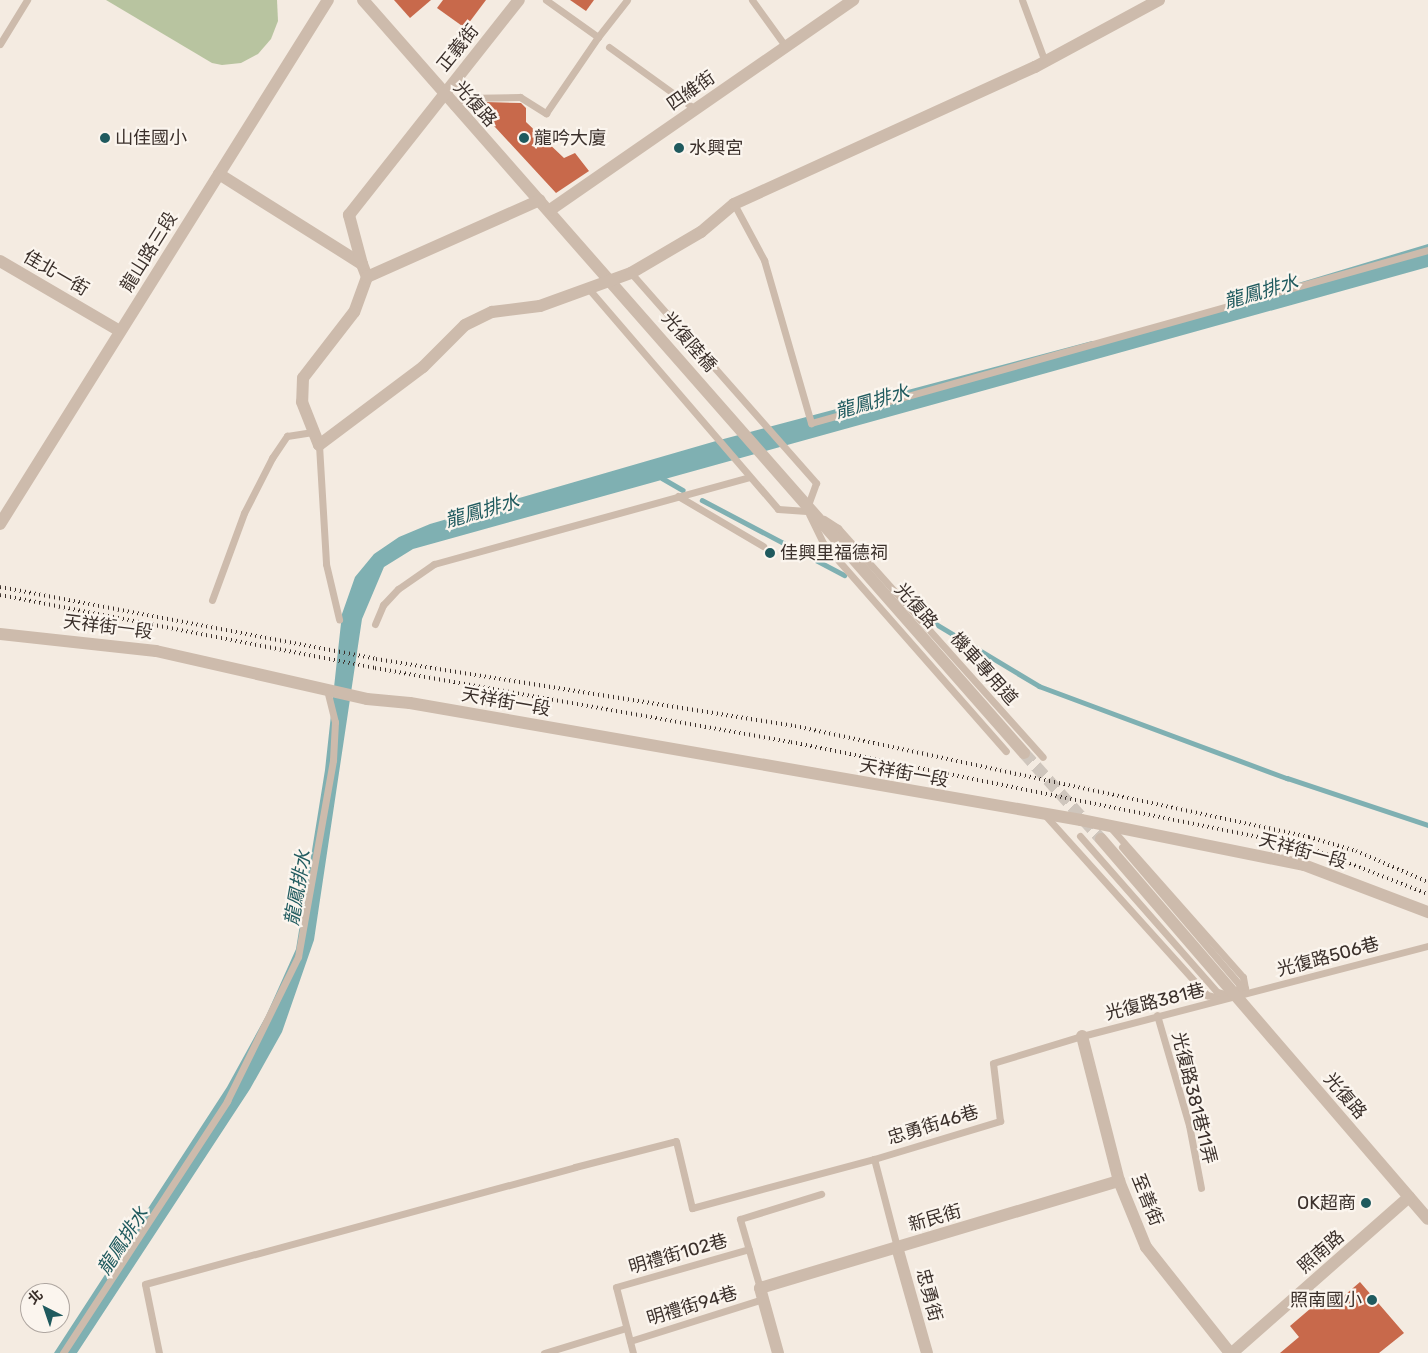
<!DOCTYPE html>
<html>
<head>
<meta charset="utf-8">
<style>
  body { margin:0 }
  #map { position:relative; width:1428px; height:1353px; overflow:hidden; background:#f4ebe1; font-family:Rubik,"Noto Sans TC",sans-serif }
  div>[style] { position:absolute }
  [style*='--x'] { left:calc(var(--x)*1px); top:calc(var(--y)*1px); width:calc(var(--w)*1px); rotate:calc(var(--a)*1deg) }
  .green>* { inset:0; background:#b8c4a0 }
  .water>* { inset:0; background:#7fb0b2 }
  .stream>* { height:4.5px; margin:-2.25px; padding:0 2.25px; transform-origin:2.25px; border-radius:2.25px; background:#7fb0b2 }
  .building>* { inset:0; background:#c8694b }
  .minor-tunnel>* { height:12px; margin-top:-6px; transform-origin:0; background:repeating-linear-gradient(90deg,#cfc6bd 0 12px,transparent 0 18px) }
  .service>* { height:7px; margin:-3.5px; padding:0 3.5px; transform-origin:3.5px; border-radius:3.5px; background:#cdbbac }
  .minor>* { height:12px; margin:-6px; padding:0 6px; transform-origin:6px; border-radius:6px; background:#cdbbac }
  .tertiary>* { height:12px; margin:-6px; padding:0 6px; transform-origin:6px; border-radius:6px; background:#cdbbac }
  .rail>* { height:4px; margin-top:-2px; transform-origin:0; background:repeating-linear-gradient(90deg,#3b302b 0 1px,transparent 0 5px) }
  .dots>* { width:14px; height:14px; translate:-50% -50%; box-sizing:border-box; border:2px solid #fbf5ee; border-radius:50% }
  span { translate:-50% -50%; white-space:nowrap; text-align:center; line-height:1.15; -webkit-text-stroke:4.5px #fbf5ee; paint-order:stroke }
  .street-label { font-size:18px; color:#3b302b }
  .poi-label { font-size:18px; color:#3b302b }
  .left { translate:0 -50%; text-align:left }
  .right { translate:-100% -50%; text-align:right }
  .water-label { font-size:19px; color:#1f5a5e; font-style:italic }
  .north { position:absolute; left:20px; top:1283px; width:50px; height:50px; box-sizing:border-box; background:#fbf5ee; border:1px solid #aea6a0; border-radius:50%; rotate:319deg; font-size:14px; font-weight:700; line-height:20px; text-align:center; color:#3b302b }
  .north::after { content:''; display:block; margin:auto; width:18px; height:22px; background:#1f5a5e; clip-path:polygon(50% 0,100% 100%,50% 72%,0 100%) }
</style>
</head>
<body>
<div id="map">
  <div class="green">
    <i style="clip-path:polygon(106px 0,277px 0,278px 21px,271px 39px,258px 54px,241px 63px,222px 65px,212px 63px)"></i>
  </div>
  <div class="water">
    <i style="clip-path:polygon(1428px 244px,1428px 267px,413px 549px,384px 567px,362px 619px,314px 940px,282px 1032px,250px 1089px,77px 1353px,54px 1353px,227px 1087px,266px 1016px,296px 949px,325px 770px,342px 614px,355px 577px,374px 554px,399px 537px,430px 524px,716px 441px,1092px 341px,1099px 343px)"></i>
  </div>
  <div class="stream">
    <i style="--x:662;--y:478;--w:24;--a:30"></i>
    <i style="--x:702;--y:500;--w:161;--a:27.8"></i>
    <i style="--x:926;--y:618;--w:132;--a:31"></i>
    <i style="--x:1039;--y:686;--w:265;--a:20.4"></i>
    <i style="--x:1287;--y:778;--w:149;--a:18.4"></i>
  </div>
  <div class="building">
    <i style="clip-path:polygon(394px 0,431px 0,410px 18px)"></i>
    <i style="clip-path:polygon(443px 0,486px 0,465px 28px,437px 8px)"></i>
    <i style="clip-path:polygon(570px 0,594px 0,586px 11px)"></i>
    <i style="clip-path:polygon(485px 102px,521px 103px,526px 108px,526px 122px,564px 158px,575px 153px,589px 171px,556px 193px,483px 114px)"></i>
    <i style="clip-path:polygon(1360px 1282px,1404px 1333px,1379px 1353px,1280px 1353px,1299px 1337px,1290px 1326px,1331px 1291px,1339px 1300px)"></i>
  </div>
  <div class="minor-tunnel">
    <i style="--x:1024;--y:753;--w:115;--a:48.2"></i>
  </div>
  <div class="service">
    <i style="--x:546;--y:0;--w:64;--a:35.4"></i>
    <i style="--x:598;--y:37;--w:47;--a:-51.9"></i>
    <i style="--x:752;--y:0;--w:58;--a:54.1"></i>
    <i style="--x:1022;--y:0;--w:66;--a:69.6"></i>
    <i style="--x:0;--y:44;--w:52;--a:-58.5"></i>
    <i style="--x:609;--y:47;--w:106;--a:35.8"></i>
    <i style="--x:453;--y:106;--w:13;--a:-39"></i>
    <i style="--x:463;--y:98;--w:57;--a:-1"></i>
    <i style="--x:520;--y:97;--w:31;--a:32"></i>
    <i style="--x:546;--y:113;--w:92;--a:-55.6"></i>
    <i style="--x:734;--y:204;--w:64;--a:61.8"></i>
    <i style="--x:764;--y:260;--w:170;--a:73.9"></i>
    <i style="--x:811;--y:423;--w:641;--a:-15.66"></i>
    <i style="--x:631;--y:273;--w:280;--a:48.6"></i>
    <i style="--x:816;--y:483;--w:27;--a:110"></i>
    <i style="--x:588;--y:288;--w:291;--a:49.3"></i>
    <i style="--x:778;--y:509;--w:32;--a:4"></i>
    <i style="--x:319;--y:445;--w:119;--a:86.6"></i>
    <i style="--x:326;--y:564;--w:57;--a:76.7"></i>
    <i style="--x:678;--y:496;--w:99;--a:30.5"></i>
    <i style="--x:809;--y:514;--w:32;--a:64"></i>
    <i style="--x:823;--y:543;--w:277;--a:48.7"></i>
    <i style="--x:824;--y:519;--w:17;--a:33"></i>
    <i style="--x:838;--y:528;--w:307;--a:48.2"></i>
    <i style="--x:212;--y:600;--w:93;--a:-69.8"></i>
    <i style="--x:244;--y:513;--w:62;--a:-63"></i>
    <i style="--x:272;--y:458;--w:27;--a:-56"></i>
    <i style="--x:287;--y:436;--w:26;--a:-9"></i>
    <i style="--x:375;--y:624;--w:21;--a:-67"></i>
    <i style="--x:383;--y:605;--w:22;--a:-47"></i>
    <i style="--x:398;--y:589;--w:44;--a:-34.8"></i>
    <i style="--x:434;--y:564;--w:327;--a:-15.4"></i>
    <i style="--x:1044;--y:814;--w:244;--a:48"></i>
    <i style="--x:1207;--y:995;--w:12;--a:14"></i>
    <i style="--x:1111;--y:828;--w:199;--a:48.5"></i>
    <i style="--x:1243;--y:977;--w:11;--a:80"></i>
    <i style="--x:1245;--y:988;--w:11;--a:135"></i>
    <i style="--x:1080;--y:836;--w:208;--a:48.7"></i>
    <i style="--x:1217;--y:992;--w:16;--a:15"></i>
    <i style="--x:1122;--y:847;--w:182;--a:49.5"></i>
    <i style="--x:1240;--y:985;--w:5;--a:112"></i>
    <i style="--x:1157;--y:1015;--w:115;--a:73.8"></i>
    <i style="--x:1189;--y:1125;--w:64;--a:79.2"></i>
    <i style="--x:897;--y:1247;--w:91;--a:-104.6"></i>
    <i style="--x:874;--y:1159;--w:132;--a:-16.8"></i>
    <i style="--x:1000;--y:1121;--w:58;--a:-96.9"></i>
    <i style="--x:993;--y:1063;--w:93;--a:-16.9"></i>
    <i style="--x:1082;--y:1036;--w:358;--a:-14.6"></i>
    <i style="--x:760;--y:1288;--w:72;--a:-106.2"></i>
    <i style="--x:740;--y:1219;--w:85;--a:-17.2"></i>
    <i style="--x:630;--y:1341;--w:139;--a:-17.5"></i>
    <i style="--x:63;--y:1353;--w:301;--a:-56.9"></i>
    <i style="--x:227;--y:1101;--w:161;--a:-63.8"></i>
    <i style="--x:298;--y:957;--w:200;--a:-79.9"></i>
    <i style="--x:333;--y:760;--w:38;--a:-87"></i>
    <i style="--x:335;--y:722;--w:34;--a:-104"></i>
    <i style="--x:159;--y:1353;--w:70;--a:-101.5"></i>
    <i style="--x:145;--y:1284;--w:446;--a:-15.2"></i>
    <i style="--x:575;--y:1167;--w:104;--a:-14.4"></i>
    <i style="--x:676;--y:1141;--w:69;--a:76.6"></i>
    <i style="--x:692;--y:1208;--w:188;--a:-15.1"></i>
    <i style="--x:544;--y:1353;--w:86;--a:-17"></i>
    <i style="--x:633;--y:1353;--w:68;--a:-104.4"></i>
    <i style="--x:616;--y:1287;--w:138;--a:-15.9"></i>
  </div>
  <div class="minor">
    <i style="--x:363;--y:0;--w:1002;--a:48.72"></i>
    <i style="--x:219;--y:174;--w:169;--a:32.2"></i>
    <i style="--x:362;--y:264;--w:14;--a:69"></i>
    <i style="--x:367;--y:277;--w:37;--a:110"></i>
    <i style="--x:354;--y:312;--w:83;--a:127.7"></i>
    <i style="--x:303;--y:378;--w:24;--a:92"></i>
    <i style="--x:302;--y:402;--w:46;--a:68.4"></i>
    <i style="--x:319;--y:445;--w:130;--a:-36.9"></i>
    <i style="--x:423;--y:367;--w:59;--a:-45"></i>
    <i style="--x:465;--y:325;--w:30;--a:-26"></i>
    <i style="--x:492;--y:312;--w:48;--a:-7.1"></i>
    <i style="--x:540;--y:306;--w:97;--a:-19.9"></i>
    <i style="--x:631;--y:273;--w:81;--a:-30.4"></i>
    <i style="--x:701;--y:232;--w:43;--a:-40.3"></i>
    <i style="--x:734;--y:204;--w:331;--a:-24.5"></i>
    <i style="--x:1035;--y:67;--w:141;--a:-28.4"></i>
    <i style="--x:550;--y:210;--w:369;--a:-34.7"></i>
    <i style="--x:0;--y:261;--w:139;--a:30.3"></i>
    <i style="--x:362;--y:264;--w:51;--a:-104.9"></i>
    <i style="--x:349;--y:215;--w:274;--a:-51.7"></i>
    <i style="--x:367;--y:277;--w:189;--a:-24"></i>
    <i style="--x:1101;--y:839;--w:501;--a:49.29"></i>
    <i style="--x:1082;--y:1036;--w:150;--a:75.7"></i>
    <i style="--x:1119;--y:1181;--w:71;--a:67.8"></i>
    <i style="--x:1146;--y:1247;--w:135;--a:51.6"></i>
    <i style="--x:897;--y:1247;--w:110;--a:74.2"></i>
    <i style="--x:778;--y:1353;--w:67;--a:-105.5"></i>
    <i style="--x:760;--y:1288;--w:375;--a:-16.6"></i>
    <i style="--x:1232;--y:1353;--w:236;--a:-41.4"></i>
  </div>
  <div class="tertiary">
    <i style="--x:0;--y:524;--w:618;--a:-57.96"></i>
    <i style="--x:0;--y:634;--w:157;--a:6.2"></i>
    <i style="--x:156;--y:651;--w:216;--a:12.8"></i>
    <i style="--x:367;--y:699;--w:43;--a:5.3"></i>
    <i style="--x:410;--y:703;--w:681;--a:9.89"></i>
    <i style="--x:1081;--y:820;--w:227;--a:11.4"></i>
    <i style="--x:1304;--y:865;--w:133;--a:20.8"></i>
  </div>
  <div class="rail">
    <i style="--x:0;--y:587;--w:383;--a:10.8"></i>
    <i style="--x:376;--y:659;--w:424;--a:9.1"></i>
    <i style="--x:795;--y:726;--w:526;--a:12.19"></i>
    <i style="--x:1309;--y:837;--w:49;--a:16.6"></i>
    <i style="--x:1356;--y:851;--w:78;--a:23.3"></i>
    <i style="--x:0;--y:595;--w:382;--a:11"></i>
    <i style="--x:375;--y:668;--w:423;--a:10.1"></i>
    <i style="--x:791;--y:742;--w:528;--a:11.48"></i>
    <i style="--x:1308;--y:847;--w:129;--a:21.4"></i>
  </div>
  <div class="dots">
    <i style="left:105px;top:138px;background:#1f5a5e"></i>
    <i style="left:524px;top:138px;background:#1f5a5e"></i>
    <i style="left:679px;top:148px;background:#1f5a5e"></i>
    <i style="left:770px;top:553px;background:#1f5a5e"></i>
    <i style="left:1366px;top:1203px;background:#1f5a5e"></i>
    <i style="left:1372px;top:1300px;background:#1f5a5e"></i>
  </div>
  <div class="street-label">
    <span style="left:458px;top:48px;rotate:-51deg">正義街</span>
    <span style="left:691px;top:91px;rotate:-35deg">四維街</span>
    <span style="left:475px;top:104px;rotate:48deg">光復路</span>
    <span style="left:149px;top:252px;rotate:-58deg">龍山路三段</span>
    <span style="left:56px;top:273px;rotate:30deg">佳北一街</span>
    <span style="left:689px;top:342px;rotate:49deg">光復陸橋</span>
    <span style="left:916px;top:606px;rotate:48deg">光復路</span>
    <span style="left:108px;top:627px;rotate:7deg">天祥街一段</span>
    <span style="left:984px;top:669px;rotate:48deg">機車專用道</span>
    <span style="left:506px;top:702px;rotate:10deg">天祥街一段</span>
    <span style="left:904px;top:773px;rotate:10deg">天祥街一段</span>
    <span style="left:1303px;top:851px;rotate:15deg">天祥街一段</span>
    <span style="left:1328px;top:957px;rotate:-15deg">光復路506巷</span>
    <span style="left:1155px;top:1002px;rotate:-14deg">光復路381巷</span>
    <span style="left:1345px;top:1096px;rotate:49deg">光復路</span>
    <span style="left:1194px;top:1098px;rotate:76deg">光復路381巷11弄</span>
    <span style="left:933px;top:1125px;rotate:-17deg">忠勇街46巷</span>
    <span style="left:1147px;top:1200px;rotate:68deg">至善街</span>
    <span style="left:935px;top:1218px;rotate:-16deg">新民街</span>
    <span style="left:1321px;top:1252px;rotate:-41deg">照南路</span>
    <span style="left:678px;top:1254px;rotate:-16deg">明禮街102巷</span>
    <span style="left:929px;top:1295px;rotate:75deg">忠勇街</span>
    <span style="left:692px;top:1306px;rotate:-17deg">明禮街94巷</span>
  </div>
  <div class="poi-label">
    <span class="left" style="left:115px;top:138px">山佳國小</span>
    <span class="left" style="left:534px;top:138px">龍吟大廈</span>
    <span class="left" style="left:689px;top:148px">水興宮</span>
    <span class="left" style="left:780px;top:553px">佳興里福德祠</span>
    <span class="right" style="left:1356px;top:1203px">OK超商</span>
    <span class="right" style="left:1362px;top:1300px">照南國小</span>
  </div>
  <div class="water-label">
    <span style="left:1261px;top:292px;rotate:-16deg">龍鳳排水</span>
    <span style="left:872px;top:402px;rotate:-16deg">龍鳳排水</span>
    <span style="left:482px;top:511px;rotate:-16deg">龍鳳排水</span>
    <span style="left:298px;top:888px;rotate:-80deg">龍鳳排水</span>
    <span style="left:123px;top:1241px;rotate:-57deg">龍鳳排水</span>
  </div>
  <div class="north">北</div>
</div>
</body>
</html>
